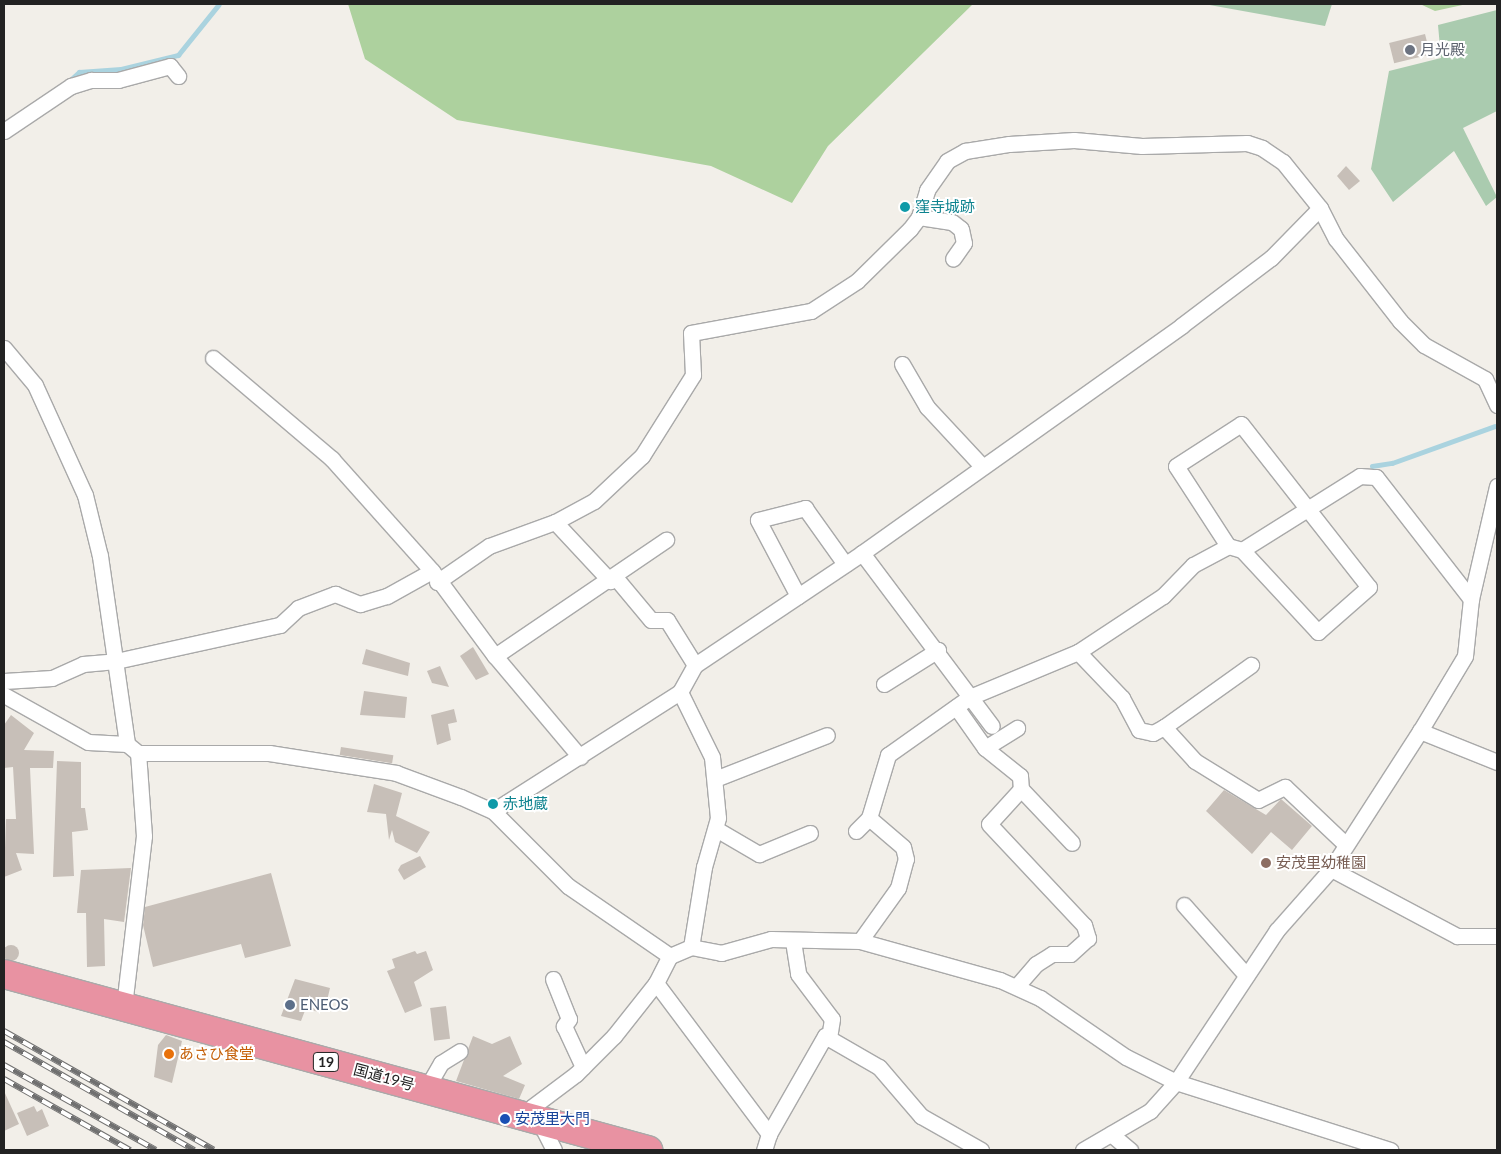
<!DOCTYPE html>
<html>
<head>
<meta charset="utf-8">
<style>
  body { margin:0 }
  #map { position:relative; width:1501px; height:1154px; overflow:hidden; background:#f2efe9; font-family:Lato,"Noto Sans JP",sans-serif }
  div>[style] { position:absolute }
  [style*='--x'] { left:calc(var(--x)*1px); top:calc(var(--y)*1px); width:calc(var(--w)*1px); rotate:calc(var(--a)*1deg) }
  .forest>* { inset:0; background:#add19e }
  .cemetery>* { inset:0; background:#aacbaf }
  .stream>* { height:5px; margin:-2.5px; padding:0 2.5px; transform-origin:2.5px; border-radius:2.5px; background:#aad3df }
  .building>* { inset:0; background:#c7bfb8; transform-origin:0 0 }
  .round { border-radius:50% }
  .roads { filter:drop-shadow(1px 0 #a9a9a9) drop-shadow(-1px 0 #a9a9a9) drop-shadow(0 1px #a9a9a9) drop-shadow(0 -1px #a9a9a9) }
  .street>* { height:15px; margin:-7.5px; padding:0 7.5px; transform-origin:7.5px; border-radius:7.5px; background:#fff }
  .highway>* { height:28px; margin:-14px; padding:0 14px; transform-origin:14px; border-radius:14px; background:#e892a2 }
  .rail>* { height:5.5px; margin-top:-2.75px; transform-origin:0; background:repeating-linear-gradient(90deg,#fff 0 11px,#707070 0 22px); box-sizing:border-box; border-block:1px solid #707070 }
  .dots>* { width:14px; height:14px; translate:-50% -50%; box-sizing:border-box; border:2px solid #fff; border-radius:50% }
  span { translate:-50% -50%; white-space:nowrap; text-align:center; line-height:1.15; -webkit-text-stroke:4px #fff; paint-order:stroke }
  .shield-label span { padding:1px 4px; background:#fff; border:1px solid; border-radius:4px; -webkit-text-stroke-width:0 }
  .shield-label { font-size:14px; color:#222; font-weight:700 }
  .worship-label { font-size:15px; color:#5b616d }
  .left { translate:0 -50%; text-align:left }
  .culture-label { font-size:15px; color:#0d838f }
  .education-label { font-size:15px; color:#785e54 }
  .service-label { font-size:15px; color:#4e5e75 }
  .food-label { font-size:15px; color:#c56008 }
  .street-label { font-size:15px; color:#222 }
  .transit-label { font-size:15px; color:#164399 }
  .frame { position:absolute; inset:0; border:5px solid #222; pointer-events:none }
</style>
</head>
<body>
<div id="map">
  <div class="forest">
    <i style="clip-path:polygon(348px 4px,973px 4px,828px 146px,792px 203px,711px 166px,457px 120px,365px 59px)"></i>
    <i style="clip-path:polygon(1420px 4px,1467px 4px,1435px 11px)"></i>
  </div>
  <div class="cemetery">
    <i style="clip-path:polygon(1204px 4px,1332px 4px,1325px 26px)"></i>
    <i style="clip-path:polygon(1497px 10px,1497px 111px,1463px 128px,1497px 197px,1486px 206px,1454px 151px,1393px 202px,1371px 169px,1389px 71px,1441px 58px,1438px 25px)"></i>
  </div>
  <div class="stream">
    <i style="--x:68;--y:82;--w:15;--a:-42"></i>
    <i style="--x:79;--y:72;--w:42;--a:-4.1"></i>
    <i style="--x:121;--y:69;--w:59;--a:-13.8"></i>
    <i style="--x:178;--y:55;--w:65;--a:-51.2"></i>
    <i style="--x:1372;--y:466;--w:20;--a:-9"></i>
    <i style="--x:1392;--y:463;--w:109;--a:-19.8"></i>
  </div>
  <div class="building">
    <i style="left:1425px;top:34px;width:21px;height:37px;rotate:76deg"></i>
    <i style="clip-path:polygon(1346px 166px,1360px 181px,1349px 190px,1337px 176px)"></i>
    <i style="clip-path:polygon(473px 647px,489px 674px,476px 680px,460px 656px)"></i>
    <i style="clip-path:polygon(366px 649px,410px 663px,408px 676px,362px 664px)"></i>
    <i style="clip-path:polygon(440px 666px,449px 687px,432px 683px,427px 671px)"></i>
    <i style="clip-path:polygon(364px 691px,407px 697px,405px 718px,360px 715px)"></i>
    <i style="clip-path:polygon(454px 709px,457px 722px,448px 724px,451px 740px,437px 745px,431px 715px)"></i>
    <i style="clip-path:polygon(11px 715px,34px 733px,24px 750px,54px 751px,53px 768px,30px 768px,34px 854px,16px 853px,22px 870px,4px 877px,6px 819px,16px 819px,13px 767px,4px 768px,4px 725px)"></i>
    <i style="left:341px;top:747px;width:53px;height:8px;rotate:9deg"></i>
    <i style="clip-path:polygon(57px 761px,81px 762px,81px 808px,85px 808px,88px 830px,72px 832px,74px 876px,53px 877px)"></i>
    <i style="clip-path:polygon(374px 784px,402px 793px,396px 816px,430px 832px,417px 853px,395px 842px,392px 830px,389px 840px,386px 814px,367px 812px)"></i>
    <i style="clip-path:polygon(1224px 790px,1266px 815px,1281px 799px,1312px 826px,1292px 850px,1271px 832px,1252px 854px,1206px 811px)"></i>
    <i style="clip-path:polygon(420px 856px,426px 867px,404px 880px,398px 870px,401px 865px)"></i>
    <i style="clip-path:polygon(131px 868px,124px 922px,104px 919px,105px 966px,87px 967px,86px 913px,77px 913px,81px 870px)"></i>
    <i style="clip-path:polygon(271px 873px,291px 946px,245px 958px,241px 944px,153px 967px,143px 925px,145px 907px)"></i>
    <i class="round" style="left:3px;top:945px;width:16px;height:16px"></i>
    <i style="clip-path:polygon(415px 951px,417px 954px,426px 951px,433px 970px,414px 982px,422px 1006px,405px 1013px,387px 971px,395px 968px,392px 959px)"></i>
    <i style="clip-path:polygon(295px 979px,330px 988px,326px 1005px,320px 1003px,318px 1012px,306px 1008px,301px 1021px,281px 1016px)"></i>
    <i style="left:446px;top:1006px;width:33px;height:16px;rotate:83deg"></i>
    <i style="clip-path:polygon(166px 1035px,182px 1041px,172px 1083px,154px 1077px,158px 1045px)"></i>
    <i style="clip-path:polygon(473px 1036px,492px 1044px,510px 1036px,522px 1064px,503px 1076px,525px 1085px,519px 1099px,456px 1081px)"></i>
    <i style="clip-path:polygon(4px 1091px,19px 1124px,4px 1131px)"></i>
    <i style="clip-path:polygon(34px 1106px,37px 1112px,42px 1109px,49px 1126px,27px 1136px,17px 1113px)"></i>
  </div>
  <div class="roads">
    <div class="street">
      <i style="--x:4;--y:131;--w:81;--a:-33.9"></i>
      <i style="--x:71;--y:86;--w:21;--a:-17"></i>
      <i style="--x:91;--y:80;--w:27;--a:0"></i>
      <i style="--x:118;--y:80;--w:54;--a:-15.1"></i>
      <i style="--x:170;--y:66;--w:13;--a:51"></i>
      <i style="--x:919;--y:217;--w:33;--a:9"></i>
      <i style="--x:952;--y:222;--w:11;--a:38"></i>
      <i style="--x:961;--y:229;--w:14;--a:78"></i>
      <i style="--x:964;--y:243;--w:19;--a:125"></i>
      <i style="--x:4;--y:348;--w:48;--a:50"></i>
      <i style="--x:35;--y:385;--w:121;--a:65.6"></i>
      <i style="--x:85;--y:495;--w:63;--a:76.2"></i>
      <i style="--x:100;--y:556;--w:190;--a:81.8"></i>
      <i style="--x:213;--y:358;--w:156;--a:40.3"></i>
      <i style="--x:332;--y:459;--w:150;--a:48.2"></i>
      <i style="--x:432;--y:571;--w:106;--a:53.5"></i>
      <i style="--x:495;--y:656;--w:132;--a:49.9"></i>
      <i style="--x:902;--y:364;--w:50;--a:59.8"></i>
      <i style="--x:927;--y:407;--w:79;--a:47"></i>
      <i style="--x:1241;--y:424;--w:207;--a:51.9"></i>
      <i style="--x:1369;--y:587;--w:68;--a:138.6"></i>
      <i style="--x:1318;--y:632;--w:112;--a:-132.8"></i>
      <i style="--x:1242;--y:550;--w:15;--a:-164"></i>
      <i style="--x:1228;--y:546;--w:95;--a:-123"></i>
      <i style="--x:1176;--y:466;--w:77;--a:-32.9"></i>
      <i style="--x:555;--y:522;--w:81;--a:47"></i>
      <i style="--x:1242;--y:550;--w:139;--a:-32.1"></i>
      <i style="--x:1360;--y:476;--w:16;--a:4"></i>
      <i style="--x:1376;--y:477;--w:155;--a:52.1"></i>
      <i style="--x:862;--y:553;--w:216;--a:53.1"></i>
      <i style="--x:615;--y:577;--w:56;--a:50.1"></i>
      <i style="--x:651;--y:620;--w:16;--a:0"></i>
      <i style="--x:667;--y:620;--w:53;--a:58.1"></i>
      <i style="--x:437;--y:582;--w:63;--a:-34.7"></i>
      <i style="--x:489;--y:546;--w:70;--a:-20"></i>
      <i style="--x:555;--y:522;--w:44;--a:-28.3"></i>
      <i style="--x:594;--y:501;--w:66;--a:-43.2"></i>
      <i style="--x:642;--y:456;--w:96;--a:-57.8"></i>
      <i style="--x:693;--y:375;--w:42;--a:-92.7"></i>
      <i style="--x:691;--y:333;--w:122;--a:-10.4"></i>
      <i style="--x:811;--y:311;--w:55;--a:-33.1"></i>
      <i style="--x:857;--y:281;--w:74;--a:-44.5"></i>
      <i style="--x:910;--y:229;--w:15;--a:-53"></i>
      <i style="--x:919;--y:217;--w:28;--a:-73"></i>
      <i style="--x:927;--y:190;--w:35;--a:-55"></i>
      <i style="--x:947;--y:161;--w:21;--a:-29"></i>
      <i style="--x:965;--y:151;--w:45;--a:-9"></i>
      <i style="--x:1009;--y:144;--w:65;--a:-3.5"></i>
      <i style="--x:1074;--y:140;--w:68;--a:5"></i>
      <i style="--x:1142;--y:146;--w:105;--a:-1.6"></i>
      <i style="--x:1247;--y:143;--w:16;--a:18"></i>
      <i style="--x:1262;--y:148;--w:25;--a:34"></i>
      <i style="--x:1283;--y:162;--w:59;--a:51.2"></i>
      <i style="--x:1320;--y:208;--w:35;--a:63"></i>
      <i style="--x:1336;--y:239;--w:104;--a:52"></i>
      <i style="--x:1400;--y:321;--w:34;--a:45"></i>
      <i style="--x:1424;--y:345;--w:70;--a:29.1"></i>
      <i style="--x:1485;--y:379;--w:29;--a:65"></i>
      <i style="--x:798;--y:596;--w:86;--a:-117.8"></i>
      <i style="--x:758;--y:520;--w:49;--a:-14.3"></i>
      <i style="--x:805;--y:508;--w:69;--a:54.5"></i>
      <i style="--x:1078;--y:652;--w:64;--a:46.3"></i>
      <i style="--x:1122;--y:698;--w:36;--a:62"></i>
      <i style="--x:1139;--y:730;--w:14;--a:12"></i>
      <i style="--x:1153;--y:733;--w:13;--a:-29"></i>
      <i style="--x:1164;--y:727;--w:46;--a:47.6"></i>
      <i style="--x:1195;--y:761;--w:74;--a:31.8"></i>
      <i style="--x:1258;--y:800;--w:30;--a:-26"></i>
      <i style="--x:1285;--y:787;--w:83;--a:43.5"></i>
      <i style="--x:495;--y:656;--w:207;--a:-34.2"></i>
      <i style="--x:4;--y:681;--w:48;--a:-3.6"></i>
      <i style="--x:52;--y:678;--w:34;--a:-24"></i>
      <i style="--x:83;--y:664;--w:33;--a:-5"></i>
      <i style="--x:116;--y:661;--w:168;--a:-12.4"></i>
      <i style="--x:280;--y:625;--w:25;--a:-43"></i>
      <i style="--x:298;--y:608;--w:40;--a:-21"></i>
      <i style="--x:335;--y:594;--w:27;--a:22"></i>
      <i style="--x:360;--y:604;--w:28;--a:-17"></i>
      <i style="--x:387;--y:596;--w:51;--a:-29.1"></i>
      <i style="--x:884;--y:684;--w:64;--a:-32.2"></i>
      <i style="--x:680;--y:692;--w:72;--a:63.8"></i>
      <i style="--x:712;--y:757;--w:61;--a:84.4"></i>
      <i style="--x:718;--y:818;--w:51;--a:105.9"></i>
      <i style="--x:704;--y:867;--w:81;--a:99.2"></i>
      <i style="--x:4;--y:695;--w:96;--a:29.2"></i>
      <i style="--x:88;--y:742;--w:39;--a:3"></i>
      <i style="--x:127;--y:744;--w:14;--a:39"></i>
      <i style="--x:138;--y:753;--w:131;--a:0"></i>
      <i style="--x:269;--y:753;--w:129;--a:8.9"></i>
      <i style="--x:396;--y:773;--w:69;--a:20.3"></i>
      <i style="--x:461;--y:797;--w:35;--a:24"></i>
      <i style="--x:493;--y:811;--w:106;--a:45"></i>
      <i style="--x:568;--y:886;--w:124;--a:34.5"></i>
      <i style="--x:956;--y:707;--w:50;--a:54.7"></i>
      <i style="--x:985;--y:748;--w:45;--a:38.7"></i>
      <i style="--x:1020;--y:776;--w:13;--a:86"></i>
      <i style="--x:1021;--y:789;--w:47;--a:132.4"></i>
      <i style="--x:989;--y:824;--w:139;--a:46.8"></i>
      <i style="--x:1084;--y:925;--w:14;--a:73"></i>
      <i style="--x:1088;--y:938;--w:24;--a:138"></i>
      <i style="--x:1070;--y:954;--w:18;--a:180"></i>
      <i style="--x:1052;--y:954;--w:19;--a:148"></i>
      <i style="--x:1036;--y:964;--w:29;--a:131"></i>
      <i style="--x:1164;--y:727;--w:107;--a:-35.5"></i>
      <i style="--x:1420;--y:731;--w:83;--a:21.9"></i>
      <i style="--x:985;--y:748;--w:38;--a:-32"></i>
      <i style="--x:715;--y:779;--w:120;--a:-21.4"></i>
      <i style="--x:1021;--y:789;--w:74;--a:46.6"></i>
      <i style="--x:493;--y:811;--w:222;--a:-32.5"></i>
      <i style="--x:680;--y:692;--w:31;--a:-61"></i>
      <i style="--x:695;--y:665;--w:201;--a:-33.8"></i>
      <i style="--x:862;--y:553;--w:392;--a:-35.4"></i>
      <i style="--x:1181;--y:326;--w:113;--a:-37.1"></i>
      <i style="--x:1271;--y:258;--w:70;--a:-45.6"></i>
      <i style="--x:716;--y:829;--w:50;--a:30.2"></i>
      <i style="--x:759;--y:854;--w:55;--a:-22.4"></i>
      <i style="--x:856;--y:831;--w:18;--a:-45"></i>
      <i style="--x:1331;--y:869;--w:143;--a:28"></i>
      <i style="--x:1457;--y:936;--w:40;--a:0"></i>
      <i style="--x:1184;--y:905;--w:94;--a:48.5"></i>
      <i style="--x:793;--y:941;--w:33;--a:81"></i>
      <i style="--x:798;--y:974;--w:56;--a:52.9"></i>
      <i style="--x:832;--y:1019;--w:20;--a:99"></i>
      <i style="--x:860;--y:941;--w:65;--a:-54.4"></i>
      <i style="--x:898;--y:888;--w:30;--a:-75"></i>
      <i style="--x:906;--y:859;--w:12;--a:-104"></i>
      <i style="--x:903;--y:847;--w:45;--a:-139.5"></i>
      <i style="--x:869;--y:818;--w:66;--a:-73.2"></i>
      <i style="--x:888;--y:755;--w:100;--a:-35.3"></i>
      <i style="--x:970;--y:697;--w:117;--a:-22.6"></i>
      <i style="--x:1078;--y:652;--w:102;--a:-33.4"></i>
      <i style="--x:1163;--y:596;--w:43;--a:-45.9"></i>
      <i style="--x:1193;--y:565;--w:40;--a:-28"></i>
      <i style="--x:553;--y:979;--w:43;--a:68.2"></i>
      <i style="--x:569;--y:1019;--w:9;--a:126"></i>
      <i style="--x:564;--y:1026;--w:45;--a:65.1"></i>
      <i style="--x:656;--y:983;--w:189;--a:53.2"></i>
      <i style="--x:769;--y:1134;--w:17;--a:107"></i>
      <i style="--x:124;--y:1006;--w:171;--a:-83.3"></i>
      <i style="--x:144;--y:836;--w:83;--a:-94.1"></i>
      <i style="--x:426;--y:1089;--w:30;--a:-60"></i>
      <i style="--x:441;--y:1063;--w:22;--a:-32"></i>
      <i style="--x:769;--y:1134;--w:113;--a:-60.3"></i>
      <i style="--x:825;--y:1036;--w:62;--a:29.9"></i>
      <i style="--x:879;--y:1067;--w:65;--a:49.4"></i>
      <i style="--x:921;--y:1116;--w:69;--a:29.5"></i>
      <i style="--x:1111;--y:1134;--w:25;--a:40"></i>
      <i style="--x:554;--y:1150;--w:48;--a:-117.1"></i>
      <i style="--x:532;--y:1107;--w:55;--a:-36.9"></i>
      <i style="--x:576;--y:1074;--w:54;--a:-45"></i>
      <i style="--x:614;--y:1036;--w:68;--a:-51.6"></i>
      <i style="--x:656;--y:983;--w:30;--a:-63"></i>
      <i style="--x:670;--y:956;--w:23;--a:-23"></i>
      <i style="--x:691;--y:947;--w:31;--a:11"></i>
      <i style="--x:721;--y:953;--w:52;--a:-15.6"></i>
      <i style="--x:771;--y:939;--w:89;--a:1.3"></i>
      <i style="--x:860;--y:941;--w:145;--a:15.6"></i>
      <i style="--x:1000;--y:980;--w:44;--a:24.2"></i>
      <i style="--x:1040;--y:998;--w:104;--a:34.5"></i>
      <i style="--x:1126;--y:1057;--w:56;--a:26.6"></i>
      <i style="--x:1176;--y:1082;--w:225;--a:17.6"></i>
      <i style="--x:1083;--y:1150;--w:78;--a:-30.2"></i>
      <i style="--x:1150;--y:1111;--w:39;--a:-48"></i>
      <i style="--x:1176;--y:1082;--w:182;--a:-56.4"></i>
      <i style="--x:1277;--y:930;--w:81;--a:-48.5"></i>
      <i style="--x:1331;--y:869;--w:164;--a:-57.2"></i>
      <i style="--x:1420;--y:731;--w:87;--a:-59"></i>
      <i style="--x:1465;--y:656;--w:57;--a:-84"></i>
      <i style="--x:1471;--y:599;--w:116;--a:-77"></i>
    </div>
    <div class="highway">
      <i style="--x:4;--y:974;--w:668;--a:15.29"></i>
    </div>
  </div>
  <div class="rail">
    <i style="--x:4;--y:1031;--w:241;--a:29.5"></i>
    <i style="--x:4;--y:1042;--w:219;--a:29.6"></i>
    <i style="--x:4;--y:1065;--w:174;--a:29.2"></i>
    <i style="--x:4;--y:1079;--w:145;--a:29.4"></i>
  </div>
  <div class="dots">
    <i style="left:1410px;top:50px;background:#6b7280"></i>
    <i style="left:905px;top:207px;background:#0f9aa8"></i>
    <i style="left:493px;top:804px;background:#0f9aa8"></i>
    <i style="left:1266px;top:863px;background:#8d6e63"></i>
    <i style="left:290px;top:1005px;background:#5c6f8a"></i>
    <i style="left:169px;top:1054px;background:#e8710a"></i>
    <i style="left:505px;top:1119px;background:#1a4fb4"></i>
  </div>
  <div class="shield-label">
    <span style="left:326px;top:1062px">19</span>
  </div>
  <div class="worship-label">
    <span class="left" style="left:1420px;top:50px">月光殿</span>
  </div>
  <div class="culture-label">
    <span class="left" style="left:915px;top:207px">窪寺城跡</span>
    <span class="left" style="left:503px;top:804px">赤地蔵</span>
  </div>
  <div class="education-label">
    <span class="left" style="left:1276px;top:863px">安茂里幼稚園</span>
  </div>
  <div class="service-label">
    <span class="left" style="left:300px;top:1005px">ENEOS</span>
  </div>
  <div class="food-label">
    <span class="left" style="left:179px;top:1054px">あさひ食堂</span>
  </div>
  <div class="street-label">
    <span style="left:384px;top:1077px;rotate:15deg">国道19号</span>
  </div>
  <div class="transit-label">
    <span class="left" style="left:515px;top:1119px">安茂里大門</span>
  </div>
  <div class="frame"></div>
</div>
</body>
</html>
